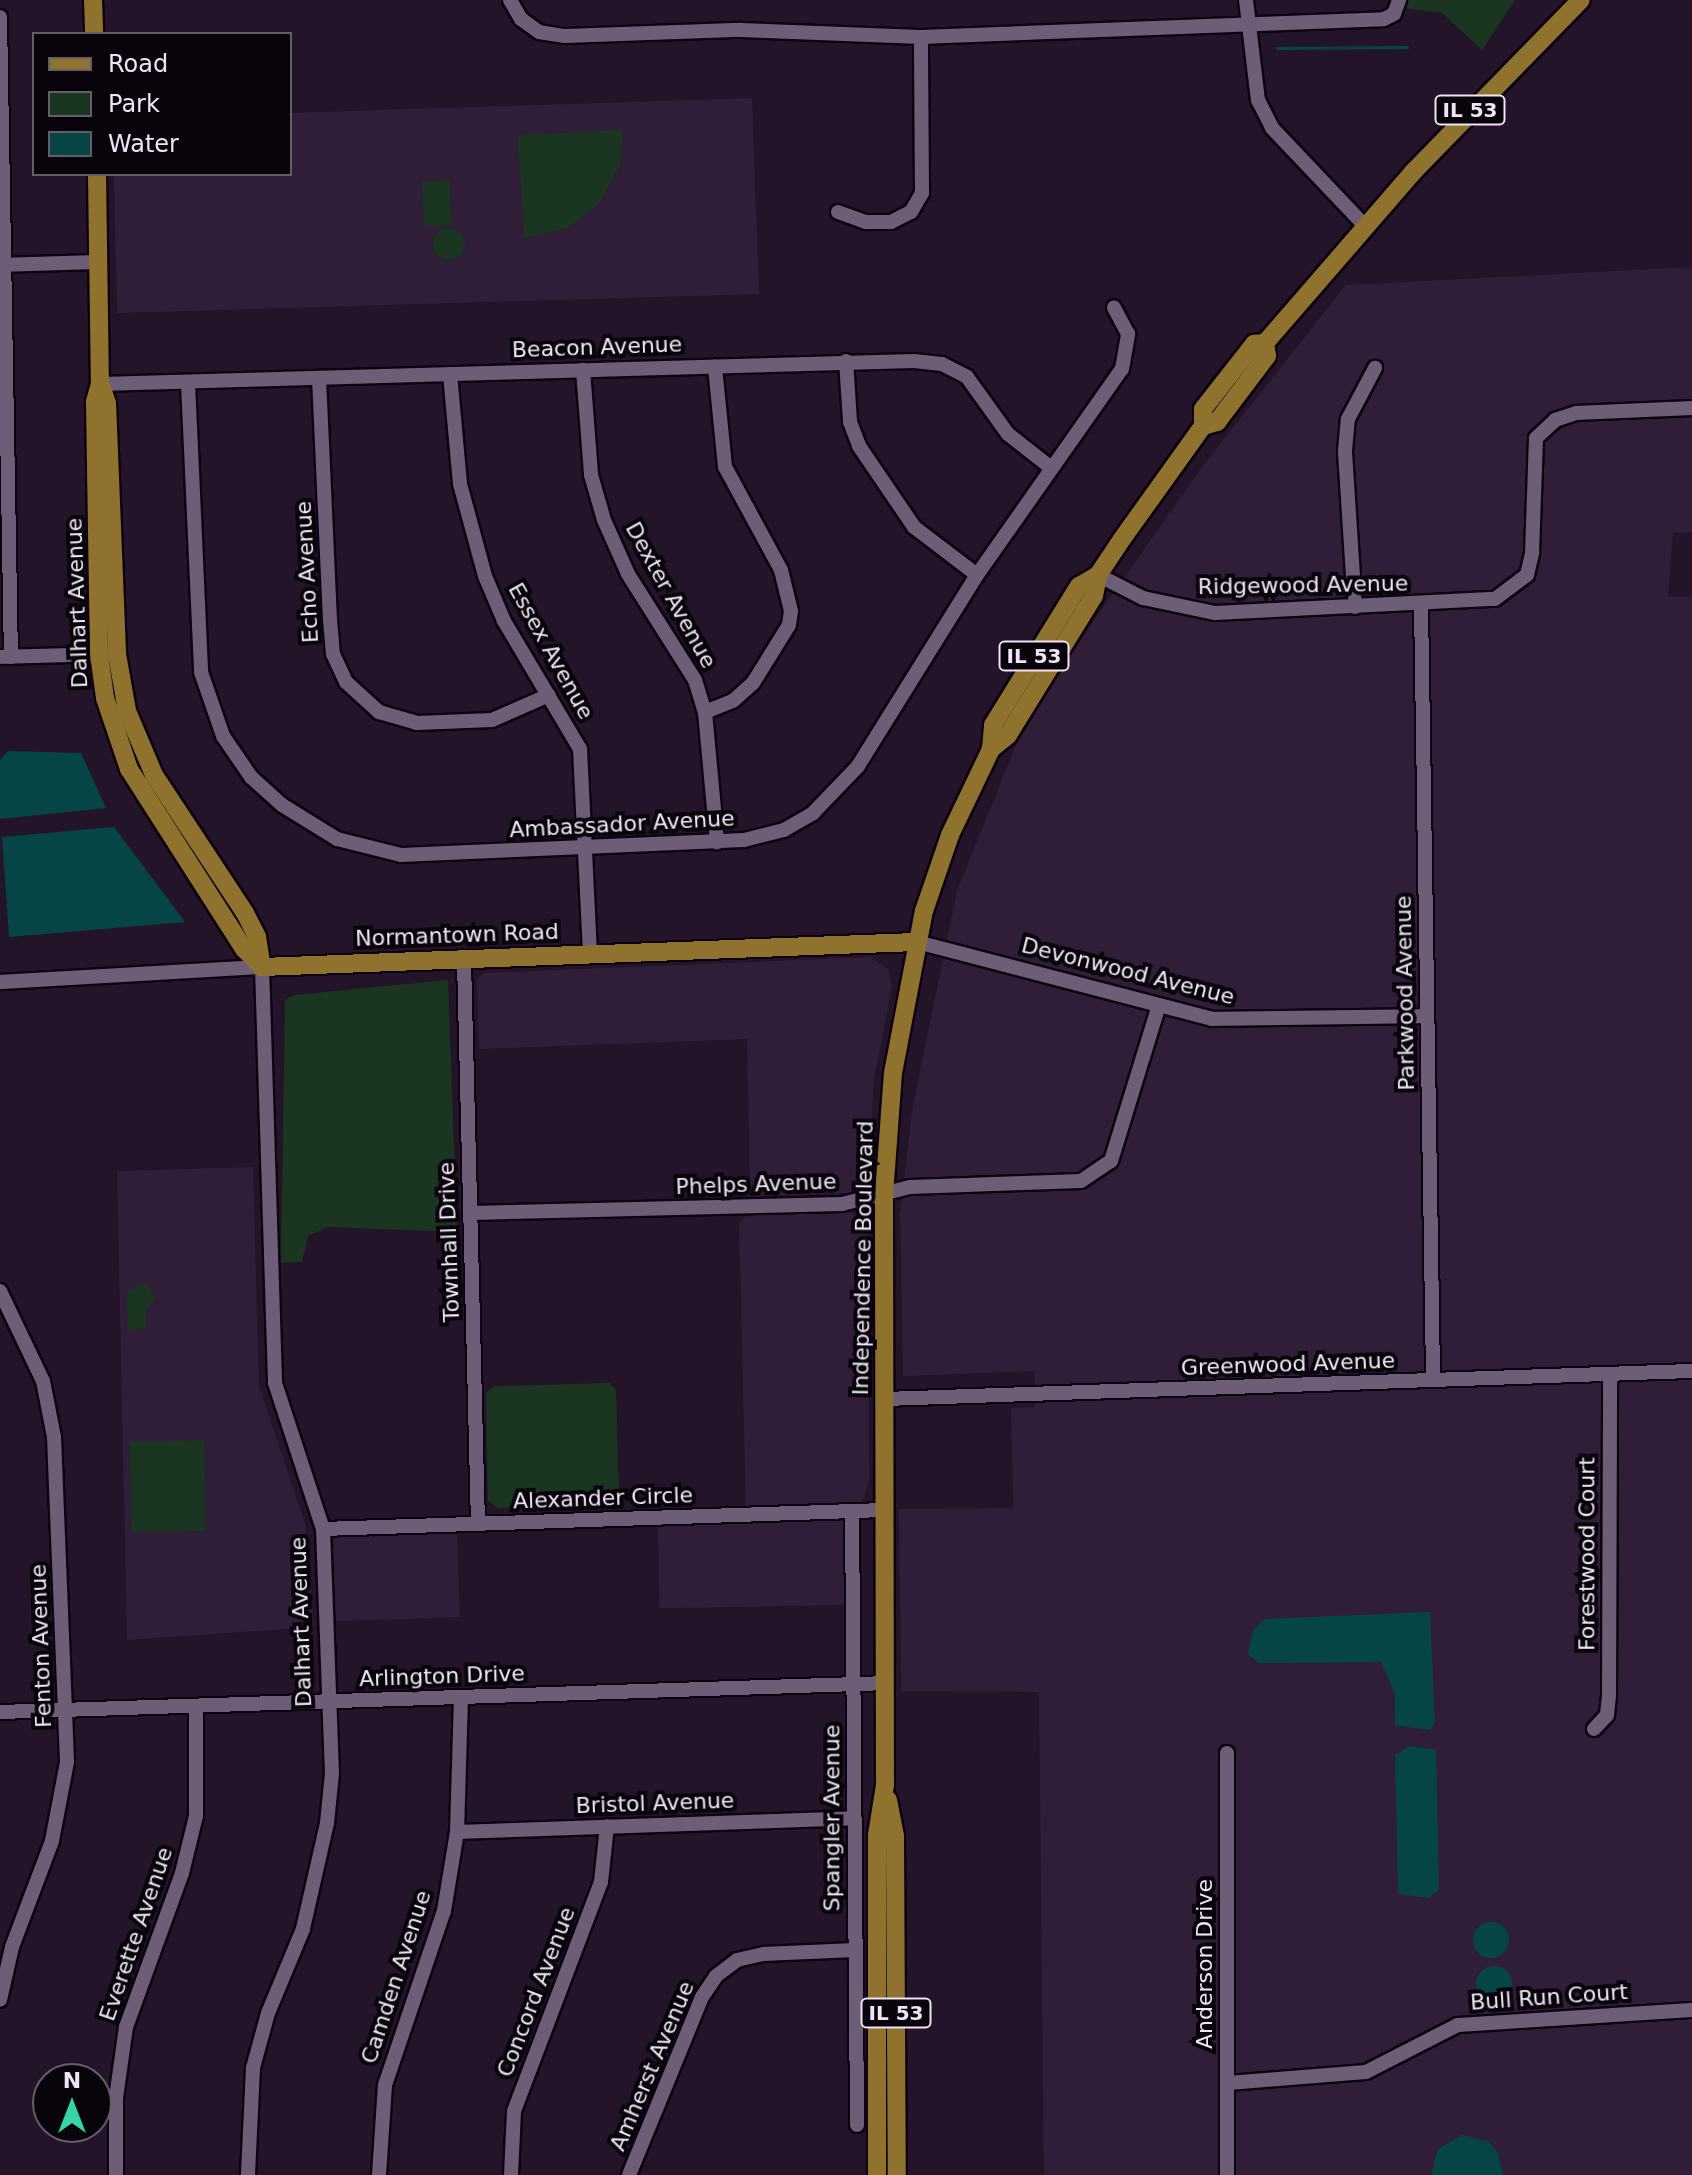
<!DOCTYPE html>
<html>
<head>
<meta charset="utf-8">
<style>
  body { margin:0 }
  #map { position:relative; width:1692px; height:2175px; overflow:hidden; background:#231429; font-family:"DejaVu Sans",sans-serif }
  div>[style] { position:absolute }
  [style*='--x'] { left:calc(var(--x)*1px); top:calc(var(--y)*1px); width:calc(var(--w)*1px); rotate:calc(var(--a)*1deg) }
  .built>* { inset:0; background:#301e38; transform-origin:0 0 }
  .green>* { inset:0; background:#1a3520; transform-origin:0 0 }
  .round { border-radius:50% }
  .water>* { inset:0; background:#064546 }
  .stream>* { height:3px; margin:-1.5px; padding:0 1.5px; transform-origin:1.5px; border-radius:1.5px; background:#064546 }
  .roads { filter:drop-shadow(2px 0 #0c0211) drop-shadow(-2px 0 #0c0211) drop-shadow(0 2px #0c0211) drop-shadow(0 -2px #0c0211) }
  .minor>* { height:14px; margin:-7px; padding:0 7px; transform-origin:7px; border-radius:7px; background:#6e5d76 }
  .major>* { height:18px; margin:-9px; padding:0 9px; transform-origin:9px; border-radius:9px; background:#90722f }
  span { translate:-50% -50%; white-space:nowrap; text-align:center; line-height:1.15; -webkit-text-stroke:8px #09040c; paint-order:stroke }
  .shield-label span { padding:2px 6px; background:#09040c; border:2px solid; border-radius:6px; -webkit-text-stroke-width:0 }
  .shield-label { font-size:20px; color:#eee4f3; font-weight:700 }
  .street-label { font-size:22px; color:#eee4f3 }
  .legend { position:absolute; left:32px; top:32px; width:260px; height:144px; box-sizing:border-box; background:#09040c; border:2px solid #655e68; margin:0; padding:10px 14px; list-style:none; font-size:24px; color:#eee4f3 }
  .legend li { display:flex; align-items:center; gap:16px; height:40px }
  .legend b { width:40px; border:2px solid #655e68 }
  .north { position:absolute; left:32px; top:2063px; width:80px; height:80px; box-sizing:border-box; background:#09040c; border:2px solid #655e68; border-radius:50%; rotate:0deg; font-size:22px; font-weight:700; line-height:32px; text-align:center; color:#eee4f3 }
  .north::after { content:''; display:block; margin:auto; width:28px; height:36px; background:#36d4a7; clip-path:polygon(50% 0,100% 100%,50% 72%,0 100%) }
</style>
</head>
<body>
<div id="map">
  <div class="built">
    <i style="clip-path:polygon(752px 98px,759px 294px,117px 313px,114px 174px,290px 174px,290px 113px)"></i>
    <i style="clip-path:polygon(1692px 267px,1692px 532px,1673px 533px,1668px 597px,1692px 597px,1692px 2175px,1044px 2175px,1039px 1692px,901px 1691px,899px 1509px,1013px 1508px,1011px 1408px,1035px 1407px,1035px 1371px,903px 1376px,900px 1215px,912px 1111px,957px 891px,1016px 745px,1076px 646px,1202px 467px,1346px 285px)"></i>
    <i style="clip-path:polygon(870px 957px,888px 969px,892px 986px,874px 1080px,868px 1176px,851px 1193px,750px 1196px,747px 1039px,479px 1049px,477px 979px,484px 973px)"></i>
    <i style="clip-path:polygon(253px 1167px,259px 1387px,305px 1523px,314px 1627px,127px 1640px,117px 1171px)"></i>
    <i style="clip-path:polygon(848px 1211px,861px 1218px,868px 1230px,869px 1482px,862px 1501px,853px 1508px,746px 1511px,739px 1223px,749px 1214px)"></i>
    <i style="left:844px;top:1520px;width:85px;height:186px;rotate:89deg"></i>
    <i style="left:457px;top:1530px;width:87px;height:124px;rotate:88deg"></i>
  </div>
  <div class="green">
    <i style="clip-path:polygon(1406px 0,1515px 0,1482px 50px,1442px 13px,1406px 8px)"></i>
    <i style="clip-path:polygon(623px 130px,620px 165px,599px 204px,567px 228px,524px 238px,518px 135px)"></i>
    <i style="left:449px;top:180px;width:45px;height:27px;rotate:87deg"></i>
    <i class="round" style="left:433px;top:228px;width:32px;height:32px"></i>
    <i style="clip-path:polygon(448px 980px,457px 1232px,328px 1227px,308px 1236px,302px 1262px,281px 1263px,285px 1000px,294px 995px)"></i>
    <i style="clip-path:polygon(140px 1283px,147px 1284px,155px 1299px,145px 1312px,146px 1327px,128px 1331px,127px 1293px)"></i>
    <i style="clip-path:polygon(609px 1383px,616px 1390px,619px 1498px,612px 1505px,498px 1508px,488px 1501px,486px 1393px,495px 1386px)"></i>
    <i style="left:204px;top:1440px;width:91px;height:74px;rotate:89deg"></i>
  </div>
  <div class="water">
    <i style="clip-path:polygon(8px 751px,81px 753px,106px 808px,0 819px,0 760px)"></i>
    <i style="clip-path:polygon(114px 827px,185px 922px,9px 937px,2px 837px)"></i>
    <i style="clip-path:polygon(1430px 1612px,1435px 1722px,1430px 1730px,1395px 1725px,1395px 1694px,1381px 1662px,1259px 1663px,1248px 1654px,1253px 1630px,1265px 1619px)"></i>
    <i style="clip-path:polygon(1409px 1746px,1436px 1750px,1439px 1890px,1428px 1898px,1398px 1894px,1395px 1755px)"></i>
    <i class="round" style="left:1473px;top:1922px;width:36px;height:36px"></i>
    <i class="round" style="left:1476px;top:1966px;width:36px;height:36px"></i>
    <i style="clip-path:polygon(1462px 2135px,1489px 2142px,1498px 2153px,1503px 2175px,1431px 2175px,1438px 2149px)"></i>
  </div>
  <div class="stream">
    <i style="--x:1277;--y:48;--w:130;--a:-0.4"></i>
  </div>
  <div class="roads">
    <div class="minor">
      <i style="--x:510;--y:0;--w:22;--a:60"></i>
      <i style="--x:521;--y:19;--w:22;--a:36"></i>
      <i style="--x:539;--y:32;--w:26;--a:9"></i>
      <i style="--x:565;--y:36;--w:176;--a:-2"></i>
      <i style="--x:741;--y:30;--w:180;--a:2.2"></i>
      <i style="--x:921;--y:37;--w:463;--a:-2.2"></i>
      <i style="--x:1384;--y:19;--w:11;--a:-27"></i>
      <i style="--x:1394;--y:14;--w:15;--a:-70"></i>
      <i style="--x:1246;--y:0;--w:101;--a:83.2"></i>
      <i style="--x:1258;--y:100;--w:31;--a:63"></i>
      <i style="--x:1272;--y:128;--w:135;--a:46.5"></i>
      <i style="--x:0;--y:17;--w:640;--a:89.02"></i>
      <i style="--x:838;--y:212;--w:30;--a:20"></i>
      <i style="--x:866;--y:222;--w:25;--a:0"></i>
      <i style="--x:891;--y:222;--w:22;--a:-27"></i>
      <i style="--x:911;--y:212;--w:22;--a:-60"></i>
      <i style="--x:922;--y:193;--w:156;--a:-90.4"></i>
      <i style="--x:0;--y:265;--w:98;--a:-1.8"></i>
      <i style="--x:846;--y:361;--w:61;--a:86.2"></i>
      <i style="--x:850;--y:422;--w:26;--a:69"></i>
      <i style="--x:859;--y:446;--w:98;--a:55.8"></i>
      <i style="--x:914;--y:527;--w:79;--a:37.3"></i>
      <i style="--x:583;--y:370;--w:105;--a:85.6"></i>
      <i style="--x:591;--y:475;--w:47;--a:73.9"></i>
      <i style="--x:604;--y:520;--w:59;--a:66"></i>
      <i style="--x:628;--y:574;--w:125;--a:57.7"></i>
      <i style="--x:695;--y:680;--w:34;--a:73"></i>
      <i style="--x:705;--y:712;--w:131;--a:84.7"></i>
      <i style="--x:450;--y:374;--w:110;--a:84.8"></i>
      <i style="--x:460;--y:484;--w:95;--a:74.8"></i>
      <i style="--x:485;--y:576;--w:49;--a:67.1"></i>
      <i style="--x:504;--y:621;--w:149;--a:59.3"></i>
      <i style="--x:580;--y:749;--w:205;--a:87.2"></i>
      <i style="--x:319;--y:378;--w:242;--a:87.4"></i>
      <i style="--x:330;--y:620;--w:34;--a:85"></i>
      <i style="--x:333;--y:654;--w:31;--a:65"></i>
      <i style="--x:346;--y:682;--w:45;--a:42.3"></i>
      <i style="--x:379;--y:712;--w:40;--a:16"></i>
      <i style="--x:417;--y:723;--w:75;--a:-2.3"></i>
      <i style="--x:492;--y:720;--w:62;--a:-23.7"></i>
      <i style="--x:188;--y:383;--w:289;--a:87.4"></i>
      <i style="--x:201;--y:672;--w:68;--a:71"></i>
      <i style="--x:223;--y:736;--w:50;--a:55.7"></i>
      <i style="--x:251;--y:777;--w:42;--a:42.1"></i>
      <i style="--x:282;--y:805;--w:65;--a:31.7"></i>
      <i style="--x:337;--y:839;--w:66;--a:14"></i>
      <i style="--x:401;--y:855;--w:343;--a:-2.5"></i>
      <i style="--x:744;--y:840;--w:41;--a:-14"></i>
      <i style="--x:784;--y:830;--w:34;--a:-30"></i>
      <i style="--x:813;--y:813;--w:65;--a:-46.2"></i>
      <i style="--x:858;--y:766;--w:225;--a:-58.1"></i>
      <i style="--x:977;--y:575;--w:252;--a:-54.9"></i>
      <i style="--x:1122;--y:369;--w:36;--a:-80"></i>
      <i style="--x:1128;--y:334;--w:30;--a:-118"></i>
      <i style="--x:100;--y:384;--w:814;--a:-1.62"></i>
      <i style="--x:914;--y:361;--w:28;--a:6"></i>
      <i style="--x:942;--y:364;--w:28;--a:27"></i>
      <i style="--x:967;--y:377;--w:70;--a:54.3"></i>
      <i style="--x:1008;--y:434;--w:53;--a:38.2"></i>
      <i style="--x:1098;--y:575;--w:51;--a:27.1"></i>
      <i style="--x:1143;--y:598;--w:74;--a:11.8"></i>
      <i style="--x:1215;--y:613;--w:280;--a:-2.9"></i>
      <i style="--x:1495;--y:599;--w:40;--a:-37"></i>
      <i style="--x:1527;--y:575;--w:23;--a:-77"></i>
      <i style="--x:1532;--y:553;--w:115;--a:-88"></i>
      <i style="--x:1536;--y:438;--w:26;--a:-43"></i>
      <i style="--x:1555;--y:420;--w:22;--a:-18"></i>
      <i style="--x:1576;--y:413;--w:116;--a:-2.5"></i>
      <i style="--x:1421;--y:604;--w:776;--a:89.11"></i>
      <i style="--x:1355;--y:607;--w:156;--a:-93.7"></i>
      <i style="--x:1345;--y:451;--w:32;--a:-85"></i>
      <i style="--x:1348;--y:419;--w:58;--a:-62.1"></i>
      <i style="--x:0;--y:657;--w:108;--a:-1.6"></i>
      <i style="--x:705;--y:712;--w:31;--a:-22"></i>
      <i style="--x:734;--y:700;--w:25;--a:-42"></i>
      <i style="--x:753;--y:683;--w:68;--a:-58.2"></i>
      <i style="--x:789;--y:625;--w:14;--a:-82"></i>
      <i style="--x:791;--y:611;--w:42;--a:-103.7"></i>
      <i style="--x:781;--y:570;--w:117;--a:-118.5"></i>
      <i style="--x:725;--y:467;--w:101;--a:-95.7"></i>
      <i style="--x:917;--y:942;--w:305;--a:14.6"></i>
      <i style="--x:1212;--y:1019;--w:215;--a:-0.8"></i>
      <i style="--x:464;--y:960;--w:563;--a:88.58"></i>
      <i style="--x:0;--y:982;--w:262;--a:-3.3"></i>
      <i style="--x:262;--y:967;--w:416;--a:88.2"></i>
      <i style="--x:275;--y:1383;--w:154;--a:71.8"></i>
      <i style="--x:323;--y:1529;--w:244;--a:87.9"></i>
      <i style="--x:332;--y:1773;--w:50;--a:95.7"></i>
      <i style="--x:327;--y:1823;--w:109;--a:102.8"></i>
      <i style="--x:303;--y:1929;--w:91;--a:112.6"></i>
      <i style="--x:268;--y:2013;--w:57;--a:105.3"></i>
      <i style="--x:253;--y:2068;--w:107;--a:92.7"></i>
      <i style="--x:470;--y:1213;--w:372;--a:-1.4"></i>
      <i style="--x:842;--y:1204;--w:70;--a:-14"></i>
      <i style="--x:910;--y:1187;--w:171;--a:-2"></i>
      <i style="--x:1081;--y:1181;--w:36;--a:-34"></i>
      <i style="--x:1111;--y:1161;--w:163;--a:-72.9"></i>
      <i style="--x:0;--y:1291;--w:100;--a:64.5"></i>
      <i style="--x:43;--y:1381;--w:57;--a:78.9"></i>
      <i style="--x:54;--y:1437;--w:325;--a:87.7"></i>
      <i style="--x:67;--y:1762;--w:80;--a:100.8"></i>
      <i style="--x:52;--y:1841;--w:113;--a:110.7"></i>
      <i style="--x:12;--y:1947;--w:54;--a:102.8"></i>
      <i style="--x:885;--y:1399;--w:807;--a:-1.99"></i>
      <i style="--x:852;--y:1511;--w:614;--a:89.53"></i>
      <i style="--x:323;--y:1529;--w:561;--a:-1.94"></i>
      <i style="--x:0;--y:1712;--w:886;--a:-1.87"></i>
      <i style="--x:1594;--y:1729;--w:19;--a:-47"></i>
      <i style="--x:1607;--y:1715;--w:20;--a:-84"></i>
      <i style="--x:1609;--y:1695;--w:321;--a:-89.8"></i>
      <i style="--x:1227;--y:1753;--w:422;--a:90"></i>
      <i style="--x:457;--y:1832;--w:397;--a:-2"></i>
      <i style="--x:1228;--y:2083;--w:138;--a:-4.6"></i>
      <i style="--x:1366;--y:2072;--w:103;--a:-27.1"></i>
      <i style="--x:1458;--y:2025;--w:234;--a:-3.7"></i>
      <i style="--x:116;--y:2175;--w:77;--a:-90"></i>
      <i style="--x:116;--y:2098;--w:72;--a:-82"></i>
      <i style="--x:126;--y:2027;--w:164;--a:-70"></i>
      <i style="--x:182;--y:1873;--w:59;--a:-76.2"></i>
      <i style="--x:196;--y:1816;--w:109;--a:-90"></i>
      <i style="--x:379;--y:2175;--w:90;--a:-86.2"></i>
      <i style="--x:385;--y:2085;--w:184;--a:-71.3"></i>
      <i style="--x:444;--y:1911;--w:80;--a:-80.7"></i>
      <i style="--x:457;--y:1832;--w:135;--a:-88.3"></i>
      <i style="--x:511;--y:2175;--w:64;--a:-87.3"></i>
      <i style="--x:514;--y:2111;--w:245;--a:-69.2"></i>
      <i style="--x:601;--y:1882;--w:56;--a:-83.9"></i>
      <i style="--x:629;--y:2175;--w:192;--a:-67.7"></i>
      <i style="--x:702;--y:1997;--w:25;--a:-56"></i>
      <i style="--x:716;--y:1976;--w:26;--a:-37"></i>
      <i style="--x:737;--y:1960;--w:28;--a:-13"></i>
      <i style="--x:764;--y:1954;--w:90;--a:-2.5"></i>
    </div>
    <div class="major">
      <i style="--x:93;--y:0;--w:34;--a:88"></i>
      <i style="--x:97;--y:174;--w:210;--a:89.2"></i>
      <i style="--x:100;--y:384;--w:19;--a:106"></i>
      <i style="--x:95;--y:402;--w:252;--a:89.1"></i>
      <i style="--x:99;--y:654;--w:44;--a:82.2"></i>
      <i style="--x:105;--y:698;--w:75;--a:71.3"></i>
      <i style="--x:129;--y:769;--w:214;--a:57.4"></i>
      <i style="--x:244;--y:949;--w:25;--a:45"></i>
      <i style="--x:102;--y:388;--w:16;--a:72"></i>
      <i style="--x:107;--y:403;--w:251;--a:87.7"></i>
      <i style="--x:117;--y:654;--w:58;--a:80"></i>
      <i style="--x:127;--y:711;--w:69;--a:67.1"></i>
      <i style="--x:154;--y:775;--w:165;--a:56.6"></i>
      <i style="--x:245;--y:913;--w:27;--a:63"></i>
      <i style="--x:257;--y:937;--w:30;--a:81"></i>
      <i style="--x:1203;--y:426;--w:17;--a:-90"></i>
      <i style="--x:1203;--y:409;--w:83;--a:-51.9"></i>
      <i style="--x:1254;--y:344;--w:11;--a:-5"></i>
      <i style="--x:1265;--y:343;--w:226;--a:-49.1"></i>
      <i style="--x:1413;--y:172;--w:240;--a:-45.7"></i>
      <i style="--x:991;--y:749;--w:22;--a:-39"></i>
      <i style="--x:1008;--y:735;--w:163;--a:-58.3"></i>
      <i style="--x:1094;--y:596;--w:21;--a:-79"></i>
      <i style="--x:1098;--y:575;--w:43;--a:-56.3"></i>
      <i style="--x:1122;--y:539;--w:139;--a:-54.4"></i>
      <i style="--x:1203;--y:426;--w:15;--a:-16"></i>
      <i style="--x:1217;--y:422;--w:83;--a:-52.9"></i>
      <i style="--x:1267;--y:356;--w:13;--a:-99"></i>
      <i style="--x:262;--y:967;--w:655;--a:-2.19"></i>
      <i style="--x:888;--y:1800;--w:37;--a:79"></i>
      <i style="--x:895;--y:1836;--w:339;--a:89.7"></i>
      <i style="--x:877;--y:2175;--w:340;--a:-90"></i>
      <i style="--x:877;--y:1835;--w:51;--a:-80.9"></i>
      <i style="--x:885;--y:1785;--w:590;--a:-90.1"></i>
      <i style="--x:884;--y:1195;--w:122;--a:-85.8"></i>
      <i style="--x:893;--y:1073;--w:165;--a:-79.2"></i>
      <i style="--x:924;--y:911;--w:80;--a:-71.1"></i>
      <i style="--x:950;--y:835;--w:95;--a:-64.5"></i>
      <i style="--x:991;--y:749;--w:24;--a:-85"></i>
      <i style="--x:993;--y:725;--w:163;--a:-58.3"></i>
      <i style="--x:1079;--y:586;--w:22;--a:-30"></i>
    </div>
  </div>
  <div class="shield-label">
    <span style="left:1470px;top:110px">IL 53</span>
    <span style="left:1034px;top:656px">IL 53</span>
    <span style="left:896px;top:2013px">IL 53</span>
  </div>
  <div class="street-label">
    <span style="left:597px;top:347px;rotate:-2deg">Beacon Avenue</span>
    <span style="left:307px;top:572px;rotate:-93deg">Echo Avenue</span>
    <span style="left:1303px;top:585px;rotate:-1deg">Ridgewood Avenue</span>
    <span style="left:671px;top:595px;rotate:61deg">Dexter Avenue</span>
    <span style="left:77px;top:603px;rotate:-92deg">Dalhart Avenue</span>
    <span style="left:551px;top:651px;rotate:61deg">Essex Avenue</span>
    <span style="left:622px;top:824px;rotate:-3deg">Ambassador Avenue</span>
    <span style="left:457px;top:935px;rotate:-2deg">Normantown Road</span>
    <span style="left:1128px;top:971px;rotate:14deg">Devonwood Avenue</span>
    <span style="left:1405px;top:993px;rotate:-91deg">Parkwood Avenue</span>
    <span style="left:756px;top:1184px;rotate:-2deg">Phelps Avenue</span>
    <span style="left:449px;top:1242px;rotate:-92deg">Townhall Drive</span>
    <span style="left:863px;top:1258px;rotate:-89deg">Independence Boulevard</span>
    <span style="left:1288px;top:1364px;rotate:-2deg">Greenwood Avenue</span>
    <span style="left:603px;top:1498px;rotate:-2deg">Alexander Circle</span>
    <span style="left:1587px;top:1554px;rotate:-90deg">Forestwood Court</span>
    <span style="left:301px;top:1622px;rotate:-92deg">Dalhart Avenue</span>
    <span style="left:41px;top:1646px;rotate:-92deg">Fenton Avenue</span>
    <span style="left:442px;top:1676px;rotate:-2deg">Arlington Drive</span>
    <span style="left:655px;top:1803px;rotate:-2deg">Bristol Avenue</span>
    <span style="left:832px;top:1818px;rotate:-90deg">Spangler Avenue</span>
    <span style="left:136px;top:1934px;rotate:-71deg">Everette Avenue</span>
    <span style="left:1205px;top:1964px;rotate:-90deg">Anderson Drive</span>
    <span style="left:396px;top:1977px;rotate:-72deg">Camden Avenue</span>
    <span style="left:536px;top:1992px;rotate:-69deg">Concord Avenue</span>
    <span style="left:1549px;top:1997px;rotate:-4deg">Bull Run Court</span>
    <span style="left:652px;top:2066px;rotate:-67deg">Amherst Avenue</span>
  </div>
  <ul class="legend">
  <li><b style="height:10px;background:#90722f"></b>Road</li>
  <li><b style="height:22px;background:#1a3520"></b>Park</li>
  <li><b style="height:22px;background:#064546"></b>Water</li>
  </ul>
  <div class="north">N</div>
</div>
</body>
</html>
